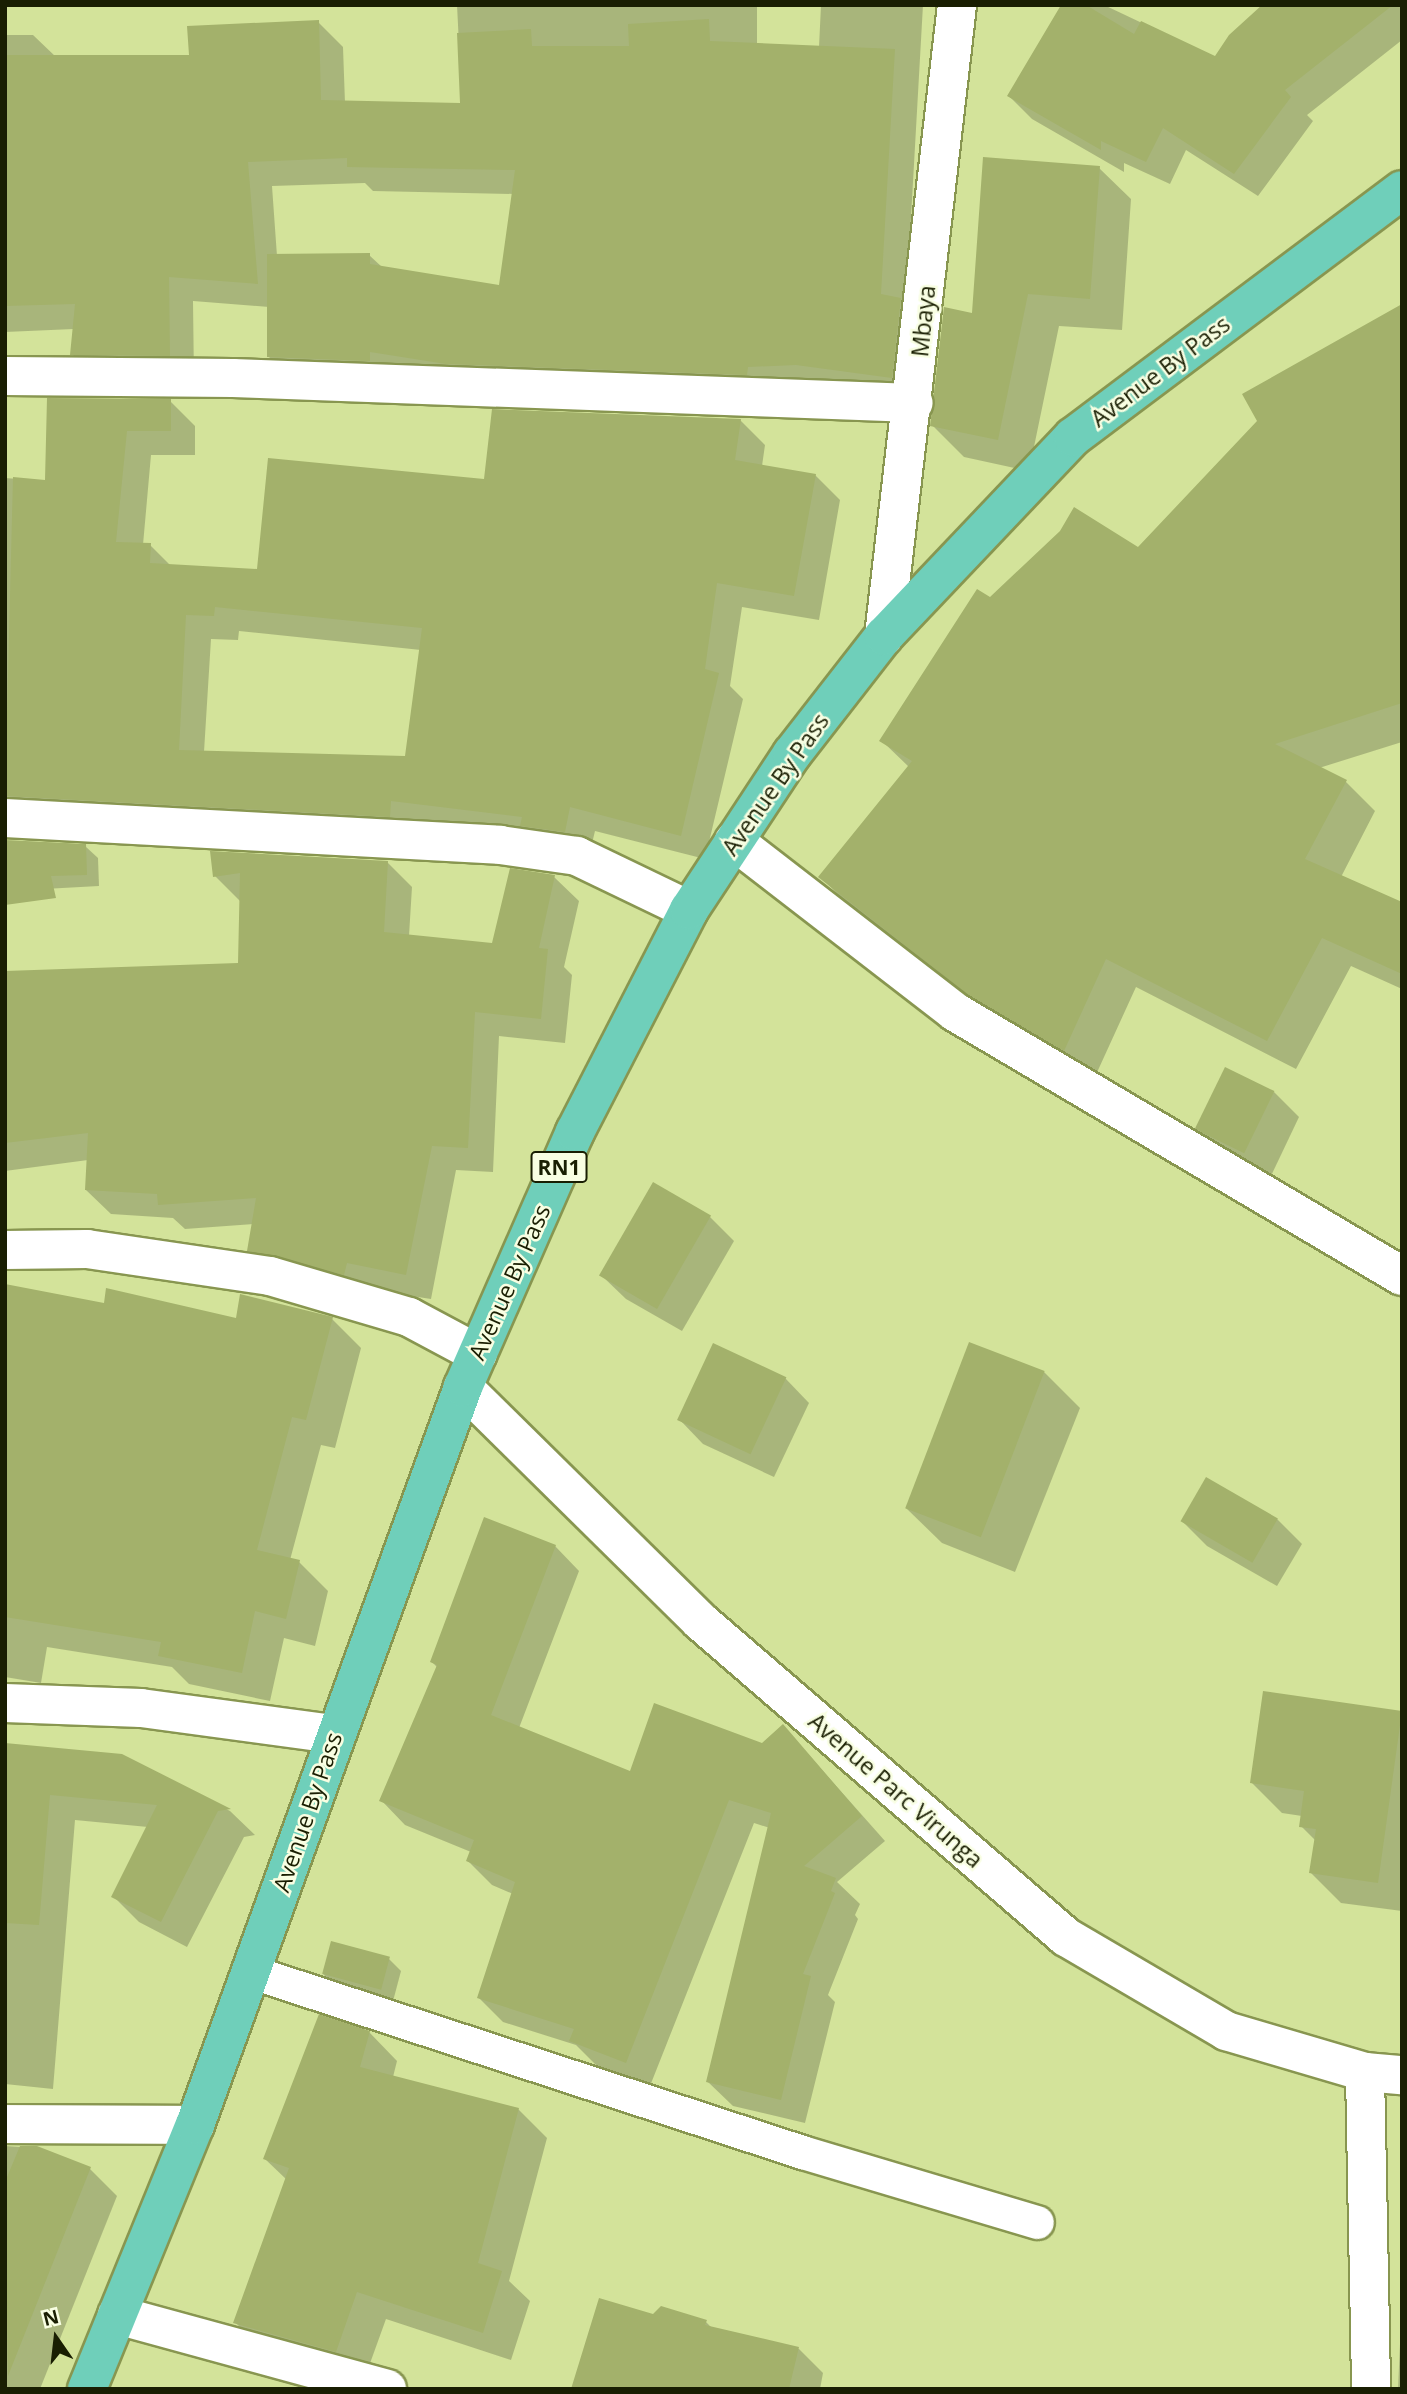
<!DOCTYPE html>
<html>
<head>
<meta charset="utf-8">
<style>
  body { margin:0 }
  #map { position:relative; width:1407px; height:2394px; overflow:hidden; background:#d3e39a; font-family:"Open Sans",sans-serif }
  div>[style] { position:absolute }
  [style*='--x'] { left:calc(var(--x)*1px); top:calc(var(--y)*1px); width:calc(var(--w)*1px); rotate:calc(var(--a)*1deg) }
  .shadow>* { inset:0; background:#0003 }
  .building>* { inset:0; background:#a3b16b; transform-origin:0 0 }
  .roads { filter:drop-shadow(2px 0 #889650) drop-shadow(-2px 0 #889650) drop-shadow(0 2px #889650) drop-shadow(0 -2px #889650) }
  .lane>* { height:33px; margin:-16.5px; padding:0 16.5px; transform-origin:16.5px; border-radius:16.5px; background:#fff }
  .street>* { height:38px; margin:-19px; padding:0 19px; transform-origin:19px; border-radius:19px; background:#fff }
  .highway>* { height:38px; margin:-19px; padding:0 19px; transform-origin:19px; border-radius:19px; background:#6fcfba }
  span { translate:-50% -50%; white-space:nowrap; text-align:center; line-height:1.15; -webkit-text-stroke:5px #f8fee2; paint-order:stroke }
  .shield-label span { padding:2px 5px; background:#f8fee2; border:2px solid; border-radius:5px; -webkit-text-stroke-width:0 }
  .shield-label { font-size:21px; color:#191e02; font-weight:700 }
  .street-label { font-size:23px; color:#191e02 }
  .frame { position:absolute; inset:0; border:7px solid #191e02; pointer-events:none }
  .north { position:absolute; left:21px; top:2303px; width:70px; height:70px; -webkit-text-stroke:5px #f8fee2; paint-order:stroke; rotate:346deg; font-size:19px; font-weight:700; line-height:28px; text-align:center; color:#191e02 }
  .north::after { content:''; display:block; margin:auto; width:24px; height:32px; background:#191e02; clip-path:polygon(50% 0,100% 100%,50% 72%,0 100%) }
</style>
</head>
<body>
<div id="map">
  <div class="shadow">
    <i style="clip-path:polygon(evenodd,457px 5px,757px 5px,757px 45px,819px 47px,821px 5px,923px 5px,906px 306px,916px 402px,293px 382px,269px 357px,269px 307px,193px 301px,194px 380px,97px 379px,72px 354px,74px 329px,5px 332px,5px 35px,33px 35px,56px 57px,191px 56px,318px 22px,343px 47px,345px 103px,462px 105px,457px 5px,365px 183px,373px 191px,514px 194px,500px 287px,382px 267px,369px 255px,277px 256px,272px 186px,365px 183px)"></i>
    <i style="clip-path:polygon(1063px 5px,1104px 5px,1216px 58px,1265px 5px,1402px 5px,1402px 40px,1307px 115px,1313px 121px,1258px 196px,1186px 150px,1170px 184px,1124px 163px,1124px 172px,1032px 119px,1009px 96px)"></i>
    <i style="clip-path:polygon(1099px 168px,1131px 199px,1122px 330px,1059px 326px,1029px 471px,964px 457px,932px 425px,974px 315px)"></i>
    <i style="clip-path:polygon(1402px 307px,1402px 742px,1319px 768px,1346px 782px,1375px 811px,1341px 877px,1402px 904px,1402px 989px,1351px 966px,1296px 1069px,1136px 987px,1094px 1079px,999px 1023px,849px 906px,820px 876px,909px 767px,882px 741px,990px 600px,1138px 549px)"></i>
    <i style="clip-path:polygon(evenodd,170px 401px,195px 426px,195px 455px,151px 455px,143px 545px,150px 545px,171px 566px,258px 571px,485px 481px,740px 420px,765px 445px,762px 466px,815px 475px,840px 500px,819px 620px,742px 607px,730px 686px,743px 699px,705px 859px,595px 831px,589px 856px,5px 807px,5px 478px,46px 481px,170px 401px,239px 631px,421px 650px,406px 758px,204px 752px,211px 639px,238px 640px,239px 631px)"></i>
    <i style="clip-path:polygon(85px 846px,98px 858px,99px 886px,26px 890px)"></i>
    <i style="clip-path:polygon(212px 853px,387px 862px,412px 887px,409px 936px,493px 945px,554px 877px,579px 901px,564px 967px,572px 975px,565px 1043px,499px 1036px,493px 1172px,456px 1170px,431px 1299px,274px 1275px,249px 1250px,254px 1224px,185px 1229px,173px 1218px,111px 1214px,86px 1190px,88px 1160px,5px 1171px,5px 976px,240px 964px,240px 901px,215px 876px)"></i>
    <i style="clip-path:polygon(1274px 1092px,1299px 1117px,1269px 1180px,1222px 1153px,1197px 1128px)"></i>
    <i style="clip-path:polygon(710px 1217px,734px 1241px,682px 1331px,626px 1299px,601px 1275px)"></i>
    <i style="clip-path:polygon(5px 1305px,237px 1320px,332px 1319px,361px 1348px,335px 1448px,321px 1445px,290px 1560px,299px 1562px,328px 1591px,315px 1646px,284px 1638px,270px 1701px,189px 1684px,172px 1667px,47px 1647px,41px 1683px,5px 1677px)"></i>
    <i style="clip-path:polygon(1044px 1372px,1080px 1408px,1015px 1572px,942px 1543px,906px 1508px)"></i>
    <i style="clip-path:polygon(785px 1378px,809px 1403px,774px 1477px,703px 1444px,679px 1419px)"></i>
    <i style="clip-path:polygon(1277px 1519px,1302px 1544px,1277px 1586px,1207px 1546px,1183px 1522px)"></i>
    <i style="clip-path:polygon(555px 1546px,579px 1571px,519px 1728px,631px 1774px,762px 1745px,783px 1726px,885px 1841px,837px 1882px,860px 1904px,855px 1915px,858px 1919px,828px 1995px,835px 2002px,805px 2123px,733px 2106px,708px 2082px,770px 1828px,754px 1823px,650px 2086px,596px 2065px,576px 2045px,503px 2022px,479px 1998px,513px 1894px,492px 1885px,468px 1861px,471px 1852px,405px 1825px,381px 1800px,437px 1667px,432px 1662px)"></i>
    <i style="clip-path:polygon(1402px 1712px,1402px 1911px,1341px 1903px,1311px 1873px,1316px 1841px,1301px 1826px,1302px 1816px,1282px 1813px,1251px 1782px)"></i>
    <i style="clip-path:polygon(5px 1745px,122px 1756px,230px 1811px,255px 1835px,244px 1837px,187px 1947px,139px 1922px,113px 1896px,148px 1827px,75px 1820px,53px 2089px,5px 2084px)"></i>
    <i style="clip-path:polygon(389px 1959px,401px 1971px,392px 2005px,336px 1986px,323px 1974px)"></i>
    <i style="clip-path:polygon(369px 2032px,397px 2061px,393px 2077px,518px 2109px,547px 2138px,509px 2281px,530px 2301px,511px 2360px,386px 2319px,364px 2380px,263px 2351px,235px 2322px,287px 2180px,265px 2159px)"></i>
    <i style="clip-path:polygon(5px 2146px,36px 2148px,90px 2169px,117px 2196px,40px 2389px,5px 2389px)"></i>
    <i style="clip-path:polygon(1402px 2298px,1402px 2389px,1398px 2389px)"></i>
    <i style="clip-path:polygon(654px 2316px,706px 2322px,712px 2328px,799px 2349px,823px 2373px,820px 2389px,579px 2389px)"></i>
  </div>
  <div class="building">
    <i style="clip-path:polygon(1061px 5px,1086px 5px,1134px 34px,1141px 21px,1215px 56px,1229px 35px,1262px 5px,1393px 5px,1285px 90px,1291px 97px,1234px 174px,1163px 128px,1146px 162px,1101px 141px,1101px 150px,1007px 96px)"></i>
    <i style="clip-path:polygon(709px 19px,710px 41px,895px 49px,881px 294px,901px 298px,892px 378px,796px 365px,748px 367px,747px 375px,446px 364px,370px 352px,370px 361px,267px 357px,267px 254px,370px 253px,370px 264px,499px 285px,515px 170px,347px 167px,347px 158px,248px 162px,258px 284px,169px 277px,170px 356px,70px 355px,75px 304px,5px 306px,5px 55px,189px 55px,187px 26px,319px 20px,321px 100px,460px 103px,457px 33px,531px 29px,532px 46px,629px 46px,628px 24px)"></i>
    <i style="clip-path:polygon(983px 157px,1100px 166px,1090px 299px,1028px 294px,998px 440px,930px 426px,944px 307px,972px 313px)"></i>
    <i style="clip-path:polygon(1402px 304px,1402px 703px,1275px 744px,1347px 780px,1305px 859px,1402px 902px,1402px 974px,1322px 938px,1267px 1041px,1106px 959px,1064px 1051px,967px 994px,818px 877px,912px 761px,879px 741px,977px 589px,990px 597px,1060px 531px,1074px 507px,1138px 547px,1257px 421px,1242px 394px)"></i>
    <i style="clip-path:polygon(evenodd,47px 398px,171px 399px,171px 431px,127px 431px,116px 542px,151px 543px,150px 563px,257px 569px,268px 458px,484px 479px,492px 409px,741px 419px,735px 460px,816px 474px,794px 596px,717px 583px,705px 669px,719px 673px,681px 836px,570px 807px,565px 832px,520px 826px,522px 817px,391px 801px,390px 817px,5px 796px,13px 477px,45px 480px,47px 398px,215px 607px,422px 628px,405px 756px,179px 750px,186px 615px,214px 616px,215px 607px)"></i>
    <i style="clip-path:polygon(5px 840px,86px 844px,87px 875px,51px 876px,56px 898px,5px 905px)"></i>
    <i style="clip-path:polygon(210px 851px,388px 861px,384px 932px,492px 943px,510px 868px,555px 875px,539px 948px,548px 949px,541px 1019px,475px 1012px,468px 1148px,432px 1146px,406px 1275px,347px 1263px,344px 1275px,247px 1251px,256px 1198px,158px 1205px,157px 1194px,85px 1190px,88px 1133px,5px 1143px,5px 971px,238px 963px,240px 873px,213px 877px)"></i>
    <i style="left:1225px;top:1067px;width:55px;height:69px;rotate:26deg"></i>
    <i style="left:653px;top:1182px;width:67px;height:108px;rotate:30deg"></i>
    <i style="clip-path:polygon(5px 1284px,104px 1303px,106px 1288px,236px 1318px,240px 1294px,333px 1317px,306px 1420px,292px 1417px,257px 1550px,300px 1560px,286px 1619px,255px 1611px,242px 1673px,158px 1656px,161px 1642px,5px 1617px)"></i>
    <i style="left:969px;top:1342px;width:81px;height:178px;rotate:21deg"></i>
    <i style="left:713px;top:1343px;width:81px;height:85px;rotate:25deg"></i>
    <i style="left:1206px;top:1477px;width:83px;height:51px;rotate:30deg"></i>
    <i style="clip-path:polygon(484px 1517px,556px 1545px,491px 1715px,630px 1771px,654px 1703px,762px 1743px,783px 1724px,862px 1816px,804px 1866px,836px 1878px,831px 1891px,835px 1893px,803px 1974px,811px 1976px,781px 2100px,706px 2082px,771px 1813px,729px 1800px,626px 2063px,569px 2041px,574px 2029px,477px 1998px,515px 1882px,466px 1861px,474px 1840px,379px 1801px,437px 1665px,430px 1662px)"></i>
    <i style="clip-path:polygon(1263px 1691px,1402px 1711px,1378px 1883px,1309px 1873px,1316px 1829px,1299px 1827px,1304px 1791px,1250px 1783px)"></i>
    <i style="clip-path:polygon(5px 1743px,122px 1754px,231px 1809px,218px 1811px,161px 1922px,111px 1897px,157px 1805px,50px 1795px,39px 1925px,5px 1923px)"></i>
    <i style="left:331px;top:1941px;width:61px;height:34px;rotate:15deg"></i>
    <i style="clip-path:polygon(319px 2014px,370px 2031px,360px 2067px,519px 2108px,478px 2263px,502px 2271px,483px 2333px,357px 2292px,336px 2352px,233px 2323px,289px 2168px,263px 2159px)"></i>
    <i style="clip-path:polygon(20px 2146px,37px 2146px,91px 2167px,8px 2376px,5px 2182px)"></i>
    <i style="clip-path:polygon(599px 2298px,653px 2314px,661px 2306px,707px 2320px,705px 2325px,799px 2347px,789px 2389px,571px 2389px)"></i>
  </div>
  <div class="roads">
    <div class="lane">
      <i style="--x:252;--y:1972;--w:579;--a:18.12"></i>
      <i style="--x:802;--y:2152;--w:245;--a:16.6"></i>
    </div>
    <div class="street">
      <i style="--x:5;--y:376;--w:228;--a:0.5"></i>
      <i style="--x:233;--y:378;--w:681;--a:2.1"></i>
      <i style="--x:884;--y:636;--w:635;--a:-83.4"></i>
      <i style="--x:5;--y:818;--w:496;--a:3.1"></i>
      <i style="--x:500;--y:845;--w:78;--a:8.1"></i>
      <i style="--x:577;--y:856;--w:124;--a:25.7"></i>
      <i style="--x:734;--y:841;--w:279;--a:37.7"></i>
      <i style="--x:955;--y:1012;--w:519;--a:30.57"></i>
      <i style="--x:5;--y:1250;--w:82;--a:-0.7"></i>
      <i style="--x:87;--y:1249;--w:185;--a:8.4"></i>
      <i style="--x:270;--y:1276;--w:145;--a:16.4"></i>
      <i style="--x:409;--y:1317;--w:78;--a:28.2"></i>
      <i style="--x:463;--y:1387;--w:333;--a:44.6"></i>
      <i style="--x:700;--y:1621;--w:484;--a:40.8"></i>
      <i style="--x:1066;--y:1937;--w:186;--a:30.4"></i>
      <i style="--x:1226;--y:2031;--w:145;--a:16.4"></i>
      <i style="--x:1365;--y:2072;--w:37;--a:5"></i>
      <i style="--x:5;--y:1703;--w:136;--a:2.1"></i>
      <i style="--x:141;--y:1708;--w:194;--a:7.7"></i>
      <i style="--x:1365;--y:2072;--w:317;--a:88.9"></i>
      <i style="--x:5;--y:2124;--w:190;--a:0.3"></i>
      <i style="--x:117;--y:2315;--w:280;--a:15.3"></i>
    </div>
    <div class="highway">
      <i style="--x:87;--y:2389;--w:285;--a:-67.8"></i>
      <i style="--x:195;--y:2125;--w:785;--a:-70.04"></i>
      <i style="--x:463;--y:1387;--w:279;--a:-66.3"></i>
      <i style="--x:575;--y:1132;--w:250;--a:-62.8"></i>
      <i style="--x:689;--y:910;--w:187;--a:-56.6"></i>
      <i style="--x:792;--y:754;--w:150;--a:-52.1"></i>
      <i style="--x:884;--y:636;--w:274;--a:-46.5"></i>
      <i style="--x:1073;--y:437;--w:411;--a:-36.9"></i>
    </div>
  </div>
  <div class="shield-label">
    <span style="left:559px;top:1167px">RN1</span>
  </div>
  <div class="street-label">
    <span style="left:923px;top:321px;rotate:-84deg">Mbaya</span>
    <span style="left:1160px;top:371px;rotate:-37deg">Avenue By Pass</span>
    <span style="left:775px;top:784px;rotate:-55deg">Avenue By Pass</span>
    <span style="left:509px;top:1282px;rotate:-66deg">Avenue By Pass</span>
    <span style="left:896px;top:1790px;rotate:41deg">Avenue Parc Virunga</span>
    <span style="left:307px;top:1812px;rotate:-71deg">Avenue By Pass</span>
  </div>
  <div class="frame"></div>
  <div class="north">N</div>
</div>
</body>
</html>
